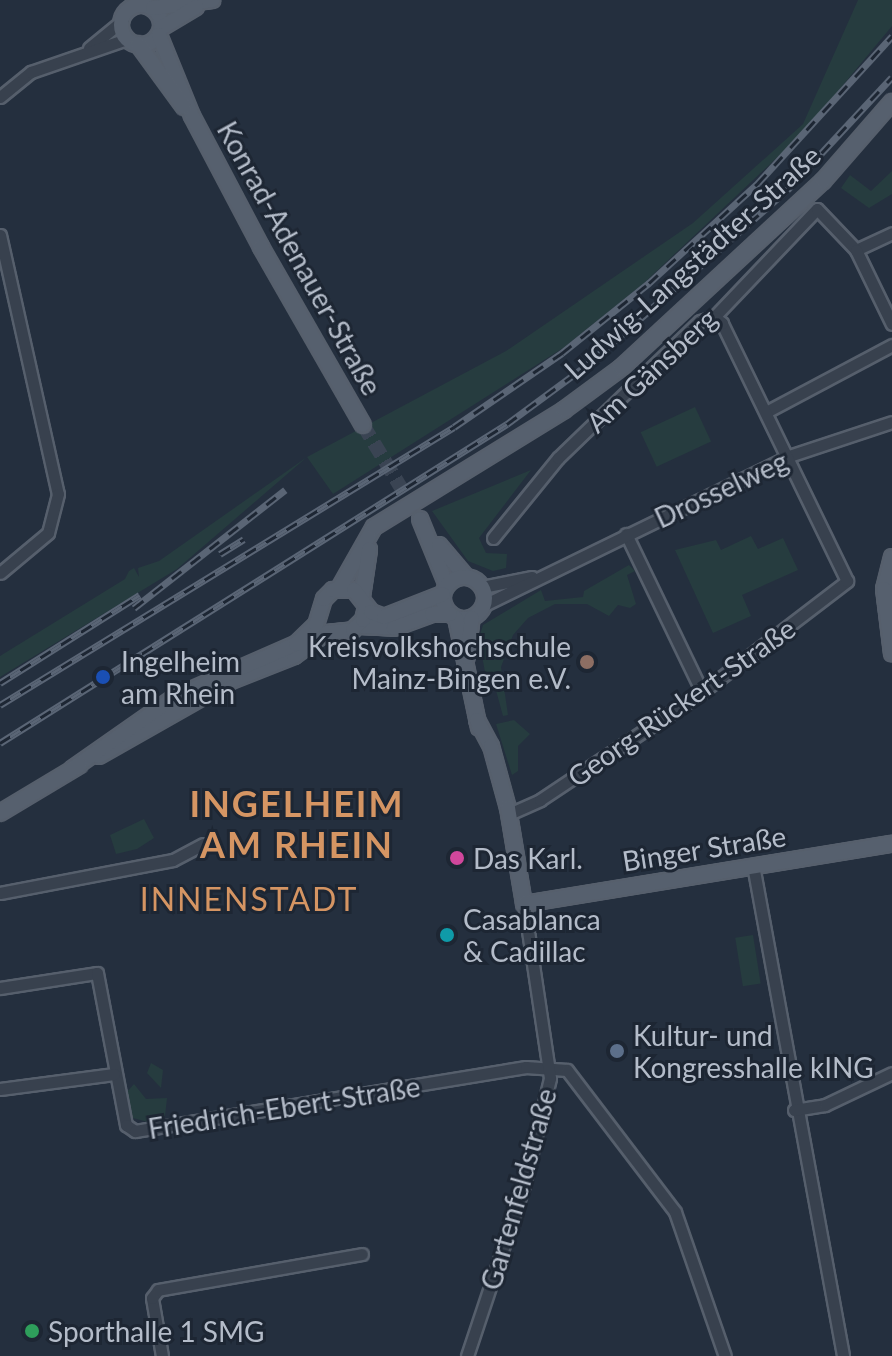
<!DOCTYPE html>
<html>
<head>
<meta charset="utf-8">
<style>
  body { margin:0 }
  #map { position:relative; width:892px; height:1356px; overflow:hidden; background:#242f3e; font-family:Lato,sans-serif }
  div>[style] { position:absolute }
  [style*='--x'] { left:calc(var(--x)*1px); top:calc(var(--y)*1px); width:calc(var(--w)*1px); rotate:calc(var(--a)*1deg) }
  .green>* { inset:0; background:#263c3f; transform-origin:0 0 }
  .major-tunnel>* { height:14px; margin-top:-7px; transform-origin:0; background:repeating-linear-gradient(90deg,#3a4453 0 14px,transparent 0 21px) }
  .roads { filter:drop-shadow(2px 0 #565f6c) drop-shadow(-2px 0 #565f6c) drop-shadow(0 2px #565f6c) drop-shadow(0 -2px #565f6c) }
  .minor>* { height:11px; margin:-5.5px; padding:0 5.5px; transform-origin:5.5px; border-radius:5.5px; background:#38414e }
  .major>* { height:14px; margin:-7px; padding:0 7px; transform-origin:7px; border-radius:7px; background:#56606e }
  .major>.ring { margin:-7px; padding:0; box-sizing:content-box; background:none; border:14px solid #56606e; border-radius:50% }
  .rail>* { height:7px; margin-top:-3.5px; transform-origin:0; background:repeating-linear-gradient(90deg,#1d2633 0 12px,#5a6575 0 24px); box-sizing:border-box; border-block:2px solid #5a6575 }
  .dots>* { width:22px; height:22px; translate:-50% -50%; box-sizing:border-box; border:4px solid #1d2633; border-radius:50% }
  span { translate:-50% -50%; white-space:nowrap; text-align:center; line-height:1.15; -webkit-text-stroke:6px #1d2633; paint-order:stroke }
  .street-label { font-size:28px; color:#b4bcc9 }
  .poi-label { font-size:28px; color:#b4bcc9 }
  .right { translate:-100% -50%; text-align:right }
  .left { translate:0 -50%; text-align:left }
  .quarter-label { font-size:32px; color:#d59563; letter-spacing:2px }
  .district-label { font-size:36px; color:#d59563; font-weight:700; letter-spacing:2px }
</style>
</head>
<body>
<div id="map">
  <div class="green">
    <i style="clip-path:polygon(858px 0,892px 0,892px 26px,804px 132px,644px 283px,563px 348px,333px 494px,307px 457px,177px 569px,0 677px,0 656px,125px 579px,129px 571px,134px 568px,139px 577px,138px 568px,159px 561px,307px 457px,506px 351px,693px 223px,803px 124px)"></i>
    <i style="clip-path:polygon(892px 171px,892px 194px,869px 208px,841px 188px,850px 175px,871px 191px)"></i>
    <i style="left:695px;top:407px;width:38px;height:60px;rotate:65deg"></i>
    <i style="clip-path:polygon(531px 470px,479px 538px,486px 553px,507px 554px,506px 568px,493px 571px,468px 561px,432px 511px)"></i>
    <i style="clip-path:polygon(751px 536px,758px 549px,783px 538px,798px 570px,742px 595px,751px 616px,713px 633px,675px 550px,716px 540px,721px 550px)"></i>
    <i style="clip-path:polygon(629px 565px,635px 571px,627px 575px,636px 604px,630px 608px,618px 605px,609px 616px,587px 604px,555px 604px,528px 618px,513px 635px,501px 667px,508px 715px,503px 716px,494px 683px,487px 684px,479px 638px,483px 625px,541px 590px,545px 601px,583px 597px,584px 591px)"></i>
    <i style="clip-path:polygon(514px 720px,530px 734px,518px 746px,518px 771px,512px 775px,496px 724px)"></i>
    <i style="clip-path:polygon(144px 819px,154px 838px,137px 849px,116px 854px,110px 835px)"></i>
    <i style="left:753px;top:935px;width:49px;height:18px;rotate:81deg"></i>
    <i style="clip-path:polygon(151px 1063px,163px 1070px,161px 1088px,147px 1073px)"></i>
    <i style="clip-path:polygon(134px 1084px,146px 1099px,167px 1098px,165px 1116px,148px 1122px,133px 1118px,125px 1094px)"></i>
  </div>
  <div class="major-tunnel">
    <i style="--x:363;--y:425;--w:110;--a:58.8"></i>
  </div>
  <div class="roads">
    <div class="minor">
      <i style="--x:89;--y:48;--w:43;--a:-39.3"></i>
      <i style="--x:0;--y:97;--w:40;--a:-39"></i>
      <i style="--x:31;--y:72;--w:102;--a:-19"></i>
      <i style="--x:0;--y:235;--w:265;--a:77.4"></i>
      <i style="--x:58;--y:494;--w:40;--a:104.4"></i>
      <i style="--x:48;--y:533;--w:62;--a:140.2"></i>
      <i style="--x:856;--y:250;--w:40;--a:-25"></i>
      <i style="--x:766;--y:412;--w:143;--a:-28"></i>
      <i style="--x:626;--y:534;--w:175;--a:64.3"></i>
      <i style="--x:493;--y:538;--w:103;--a:-50.9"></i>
      <i style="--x:558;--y:458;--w:197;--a:-44"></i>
      <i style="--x:700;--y:321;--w:15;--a:-16"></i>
      <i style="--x:714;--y:317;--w:149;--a:-46.4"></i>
      <i style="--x:817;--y:209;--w:57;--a:46.4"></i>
      <i style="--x:856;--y:250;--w:82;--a:64.1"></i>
      <i style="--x:482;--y:587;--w:51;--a:-11.3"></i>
      <i style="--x:484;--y:605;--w:339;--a:-26"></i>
      <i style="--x:789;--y:456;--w:108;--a:-18.3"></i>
      <i style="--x:509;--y:814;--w:34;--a:-24"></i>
      <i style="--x:540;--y:800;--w:195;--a:-33.7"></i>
      <i style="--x:702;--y:692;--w:183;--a:-37.4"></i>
      <i style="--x:847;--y:581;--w:287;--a:-115.9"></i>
      <i style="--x:722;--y:323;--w:10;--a:-143"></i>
      <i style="--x:753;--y:865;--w:499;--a:79.6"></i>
      <i style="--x:0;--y:893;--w:176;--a:-10.8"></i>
      <i style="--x:173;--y:860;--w:34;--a:-28"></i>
      <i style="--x:0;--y:988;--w:98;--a:-8.8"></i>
      <i style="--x:97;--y:973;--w:155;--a:79.2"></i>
      <i style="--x:126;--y:1125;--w:11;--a:34"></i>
      <i style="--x:135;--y:1131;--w:396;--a:-9.3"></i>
      <i style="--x:526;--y:1067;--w:41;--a:4.2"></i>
      <i style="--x:567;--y:1070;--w:178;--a:52.7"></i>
      <i style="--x:675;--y:1212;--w:152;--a:70.9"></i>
      <i style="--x:0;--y:1089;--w:115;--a:-7.5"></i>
      <i style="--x:794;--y:1110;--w:31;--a:-9"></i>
      <i style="--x:825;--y:1105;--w:74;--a:-25.5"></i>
      <i style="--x:162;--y:1356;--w:59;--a:-99.8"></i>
      <i style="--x:152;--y:1298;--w:10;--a:-53"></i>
      <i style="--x:158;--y:1290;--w:207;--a:-10"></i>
      <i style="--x:467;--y:1356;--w:180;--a:-71.6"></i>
      <i style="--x:524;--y:1185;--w:110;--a:-76.3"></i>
      <i style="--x:550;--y:1078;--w:176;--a:-98.5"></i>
    </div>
    <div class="major">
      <i class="ring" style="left:121px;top:5px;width:26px;height:26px"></i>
      <i style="--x:153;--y:8;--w:60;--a:-7.7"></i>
      <i style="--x:161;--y:28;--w:41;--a:-31"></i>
      <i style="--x:159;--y:35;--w:87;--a:67.8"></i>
      <i style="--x:192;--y:116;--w:148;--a:62.2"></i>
      <i style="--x:261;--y:247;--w:205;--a:60.2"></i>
      <i style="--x:138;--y:44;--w:78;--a:53.9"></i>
      <i style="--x:420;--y:519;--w:71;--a:67.8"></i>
      <i style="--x:439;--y:545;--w:42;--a:49.8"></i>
      <i style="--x:892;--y:557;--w:33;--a:104"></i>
      <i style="--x:884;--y:589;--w:65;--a:83"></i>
      <i class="ring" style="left:443px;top:577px;width:28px;height:28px"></i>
      <i style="--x:340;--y:587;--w:69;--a:-60.5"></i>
      <i style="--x:374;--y:527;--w:223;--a:-31.6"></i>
      <i style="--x:564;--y:410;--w:71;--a:-36.4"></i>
      <i style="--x:621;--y:368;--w:275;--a:-42.8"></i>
      <i style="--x:823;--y:181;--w:105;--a:-48.9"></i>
      <i style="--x:362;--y:597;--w:48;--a:-81.5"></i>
      <i style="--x:456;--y:618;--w:112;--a:78.2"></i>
      <i style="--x:359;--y:626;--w:35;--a:3"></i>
      <i style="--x:394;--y:628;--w:40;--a:-20.2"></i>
      <i style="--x:432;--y:614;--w:18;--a:0"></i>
      <i style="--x:467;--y:657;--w:39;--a:-83"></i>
      <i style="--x:477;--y:720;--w:30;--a:62"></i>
      <i style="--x:491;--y:746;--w:64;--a:74.7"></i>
      <i style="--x:508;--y:808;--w:97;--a:80.5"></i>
      <i style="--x:524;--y:904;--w:373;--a:-9.3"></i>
      <i style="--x:99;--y:756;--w:152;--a:-29.6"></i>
      <i style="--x:231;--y:681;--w:68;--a:-21.6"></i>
      <i style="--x:294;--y:656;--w:39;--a:-36"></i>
      <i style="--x:326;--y:633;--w:27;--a:-6"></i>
      <i style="--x:353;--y:630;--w:14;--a:-45"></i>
      <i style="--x:363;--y:620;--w:13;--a:-77"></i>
      <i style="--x:72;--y:769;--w:126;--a:-35"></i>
      <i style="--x:175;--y:697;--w:132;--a:-23.7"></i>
      <i style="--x:296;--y:644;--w:28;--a:-44"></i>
      <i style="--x:316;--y:625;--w:27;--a:-73"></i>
      <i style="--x:324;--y:599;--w:13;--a:-45"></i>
      <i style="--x:333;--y:590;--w:21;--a:0"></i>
      <i style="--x:354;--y:590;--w:28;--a:52"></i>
      <i style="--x:371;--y:612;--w:14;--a:21"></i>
      <i style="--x:384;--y:617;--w:63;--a:-21.3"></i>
      <i style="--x:0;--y:813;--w:93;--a:-31"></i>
    </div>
  </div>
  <div class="rail">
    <i style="--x:220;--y:554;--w:28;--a:-32"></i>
    <i style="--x:134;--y:608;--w:192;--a:-38"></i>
    <i style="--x:0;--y:683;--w:165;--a:-32.2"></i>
    <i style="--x:0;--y:705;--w:532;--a:-31.48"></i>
    <i style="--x:454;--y:427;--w:131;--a:-34.4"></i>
    <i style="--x:562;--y:353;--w:112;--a:-38.8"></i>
    <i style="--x:649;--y:283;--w:148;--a:-42.5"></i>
    <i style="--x:758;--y:183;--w:199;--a:-47.6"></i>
    <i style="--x:0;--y:743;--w:599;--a:-32.18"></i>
    <i style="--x:507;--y:424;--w:99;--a:-36.4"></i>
    <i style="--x:587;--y:365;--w:269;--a:-41.2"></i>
    <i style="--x:789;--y:188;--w:151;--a:-47.1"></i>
  </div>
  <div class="dots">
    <i style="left:587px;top:662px;background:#8d6e63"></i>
    <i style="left:103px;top:677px;background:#1a4fb4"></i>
    <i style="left:457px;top:858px;background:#d1479c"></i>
    <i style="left:447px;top:935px;background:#0f9aa8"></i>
    <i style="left:617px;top:1051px;background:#5c6f8a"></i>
    <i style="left:32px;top:1331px;background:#2e9e5b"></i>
  </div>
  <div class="street-label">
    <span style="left:300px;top:258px;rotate:61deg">Konrad-Adenauer-Straße</span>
    <span style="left:692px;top:262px;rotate:-42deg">Ludwig-Langstädter-Straße</span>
    <span style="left:651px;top:370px;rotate:-43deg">Am Gänsberg</span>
    <span style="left:721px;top:489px;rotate:-25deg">Drosselweg</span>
    <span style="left:681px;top:702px;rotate:-35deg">Georg-Rückert-Straße</span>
    <span style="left:704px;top:848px;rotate:-9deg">Binger Straße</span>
    <span style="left:284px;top:1107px;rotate:-9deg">Friedrich-Ebert-Straße</span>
    <span style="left:518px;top:1189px;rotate:-74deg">Gartenfeldstraße</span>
  </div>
  <div class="poi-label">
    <span class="right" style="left:571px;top:662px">Kreisvolkshochschule<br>Mainz-Bingen e.V.</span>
    <span class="left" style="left:121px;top:677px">Ingelheim<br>am Rhein</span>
    <span class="left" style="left:473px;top:858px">Das Karl.</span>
    <span class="left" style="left:463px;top:935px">Casablanca<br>&amp; Cadillac</span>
    <span class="left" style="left:633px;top:1051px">Kultur- und<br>Kongresshalle kING</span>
    <span class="left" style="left:48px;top:1331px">Sporthalle 1 SMG</span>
  </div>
  <div class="quarter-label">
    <span style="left:249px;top:899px">INNENSTADT</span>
  </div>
  <div class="district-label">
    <span style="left:297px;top:824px">INGELHEIM<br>AM RHEIN</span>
  </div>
</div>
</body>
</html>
